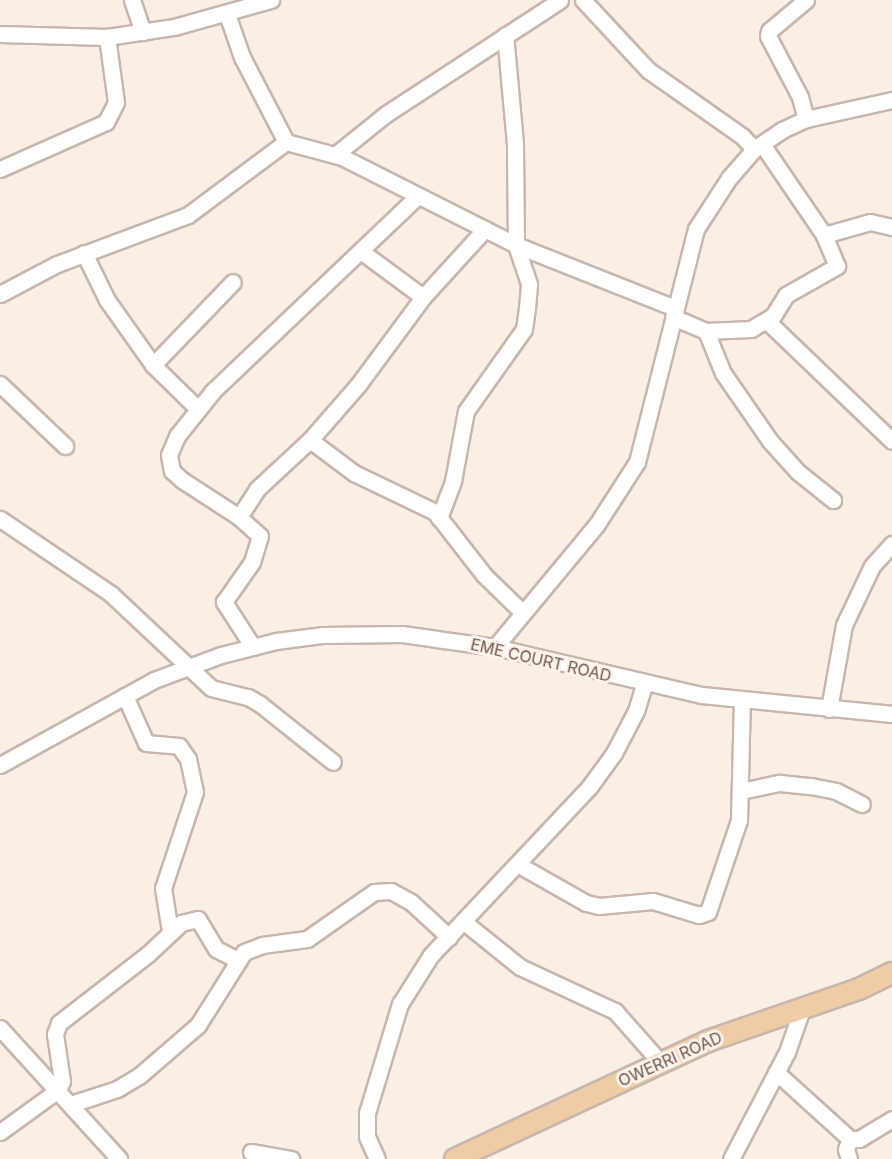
<!DOCTYPE html>
<html>
<head>
<meta charset="utf-8">
<style>
  body { margin:0 }
  #map { position:relative; width:892px; height:1159px; overflow:hidden; background:#f9efe5; font-family:Inter,sans-serif }
  div>[style] { position:absolute }
  [style*='--x'] { left:calc(var(--x)*1px); top:calc(var(--y)*1px); width:calc(var(--w)*1px); rotate:calc(var(--a)*1deg) }
  .roads { filter:drop-shadow(2px 0 #c8b6ad) drop-shadow(-2px 0 #c8b6ad) drop-shadow(0 2px #c8b6ad) drop-shadow(0 -2px #c8b6ad) }
  .minor>* { height:15px; margin:-7.5px; padding:0 7.5px; transform-origin:7.5px; border-radius:7.5px; background:#fff }
  .major>* { height:20px; margin:-10px; padding:0 10px; transform-origin:10px; border-radius:10px; background:#efcca6 }
  span { translate:-50% -50%; white-space:nowrap; text-align:center; line-height:1.15; -webkit-text-stroke:6px #fcf3eb; paint-order:stroke }
  .street-label { font-size:16px; color:#6e564e }
</style>
</head>
<body>
<div id="map">
  <div class="roads">
    <div class="minor">
      <i style="--x:132;--y:0;--w:34;--a:71"></i>
      <i style="--x:583;--y:0;--w:96;--a:47.1"></i>
      <i style="--x:648;--y:70;--w:115;--a:35.1"></i>
      <i style="--x:742;--y:136;--w:18;--a:47"></i>
      <i style="--x:806;--y:0;--w:48;--a:140"></i>
      <i style="--x:769;--y:31;--w:5;--a:101"></i>
      <i style="--x:768;--y:36;--w:69;--a:62.3"></i>
      <i style="--x:800;--y:97;--w:23;--a:75"></i>
      <i style="--x:227;--y:14;--w:46;--a:70.8"></i>
      <i style="--x:242;--y:57;--w:96;--a:62.6"></i>
      <i style="--x:286;--y:142;--w:58;--a:15"></i>
      <i style="--x:342;--y:157;--w:195;--a:26.8"></i>
      <i style="--x:516;--y:245;--w:171;--a:21.6"></i>
      <i style="--x:0;--y:34;--w:107;--a:1.6"></i>
      <i style="--x:107;--y:37;--w:68;--a:-8.5"></i>
      <i style="--x:174;--y:27;--w:101;--a:-15.6"></i>
      <i style="--x:335;--y:155;--w:65;--a:-38.8"></i>
      <i style="--x:386;--y:114;--w:208;--a:-33.2"></i>
      <i style="--x:0;--y:169;--w:116;--a:-23.9"></i>
      <i style="--x:106;--y:122;--w:22;--a:-63"></i>
      <i style="--x:116;--y:102;--w:66;--a:-97.9"></i>
      <i style="--x:824;--y:235;--w:48;--a:-15.8"></i>
      <i style="--x:870;--y:222;--w:23;--a:13"></i>
      <i style="--x:362;--y:252;--w:76;--a:36.4"></i>
      <i style="--x:84;--y:253;--w:52;--a:63.9"></i>
      <i style="--x:107;--y:300;--w:80;--a:54.7"></i>
      <i style="--x:153;--y:365;--w:62;--a:44.3"></i>
      <i style="--x:0;--y:294;--w:64;--a:-27.8"></i>
      <i style="--x:57;--y:264;--w:140;--a:-20.5"></i>
      <i style="--x:188;--y:215;--w:122;--a:-36.7"></i>
      <i style="--x:673;--y:317;--w:36;--a:23"></i>
      <i style="--x:706;--y:331;--w:45;--a:-2.5"></i>
      <i style="--x:751;--y:329;--w:26;--a:-31"></i>
      <i style="--x:773;--y:316;--w:25;--a:-58"></i>
      <i style="--x:786;--y:295;--w:59;--a:-29.6"></i>
      <i style="--x:837;--y:266;--w:34;--a:-113"></i>
      <i style="--x:824;--y:235;--w:110;--a:-124.3"></i>
      <i style="--x:767;--y:321;--w:173;--a:43.8"></i>
      <i style="--x:706;--y:331;--w:45;--a:68"></i>
      <i style="--x:723;--y:373;--w:83;--a:55.3"></i>
      <i style="--x:770;--y:441;--w:42;--a:47.9"></i>
      <i style="--x:798;--y:472;--w:45;--a:38.7"></i>
      <i style="--x:153;--y:365;--w:115;--a:-46.1"></i>
      <i style="--x:0;--y:384;--w:90;--a:43.6"></i>
      <i style="--x:310;--y:440;--w:55;--a:36.9"></i>
      <i style="--x:354;--y:473;--w:90;--a:25.7"></i>
      <i style="--x:435;--y:512;--w:80;--a:52.1"></i>
      <i style="--x:484;--y:575;--w:54;--a:44.3"></i>
      <i style="--x:239;--y:517;--w:33;--a:-57"></i>
      <i style="--x:257;--y:489;--w:72;--a:-42.8"></i>
      <i style="--x:310;--y:440;--w:73;--a:-48.9"></i>
      <i style="--x:358;--y:385;--w:109;--a:-53.5"></i>
      <i style="--x:423;--y:297;--w:92;--a:-47.6"></i>
      <i style="--x:439;--y:518;--w:40;--a:-69"></i>
      <i style="--x:453;--y:481;--w:71;--a:-79.5"></i>
      <i style="--x:466;--y:411;--w:100;--a:-54.7"></i>
      <i style="--x:524;--y:329;--w:21;--a:-82"></i>
      <i style="--x:527;--y:308;--w:24;--a:-85"></i>
      <i style="--x:529;--y:284;--w:41;--a:-108.4"></i>
      <i style="--x:516;--y:245;--w:101;--a:-90.6"></i>
      <i style="--x:515;--y:144;--w:109;--a:-95.2"></i>
      <i style="--x:0;--y:519;--w:134;--a:34"></i>
      <i style="--x:111;--y:594;--w:137;--a:43.2"></i>
      <i style="--x:211;--y:688;--w:38;--a:14"></i>
      <i style="--x:248;--y:697;--w:14;--a:30"></i>
      <i style="--x:260;--y:704;--w:93;--a:38.5"></i>
      <i style="--x:253;--y:647;--w:54;--a:-122.8"></i>
      <i style="--x:224;--y:602;--w:49;--a:-55"></i>
      <i style="--x:252;--y:562;--w:27;--a:-73"></i>
      <i style="--x:260;--y:536;--w:28;--a:-138"></i>
      <i style="--x:239;--y:517;--w:68;--a:-147"></i>
      <i style="--x:182;--y:480;--w:13;--a:-138"></i>
      <i style="--x:172;--y:471;--w:16;--a:-101"></i>
      <i style="--x:169;--y:455;--w:21;--a:-67"></i>
      <i style="--x:177;--y:436;--w:58;--a:-51.3"></i>
      <i style="--x:213;--y:391;--w:283;--a:-43.6"></i>
      <i style="--x:495;--y:647;--w:160;--a:-50.3"></i>
      <i style="--x:597;--y:524;--w:74;--a:-57.2"></i>
      <i style="--x:637;--y:462;--w:240;--a:-75.8"></i>
      <i style="--x:696;--y:229;--w:61;--a:-57.1"></i>
      <i style="--x:729;--y:178;--w:38;--a:-49"></i>
      <i style="--x:754;--y:149;--w:34;--a:-34"></i>
      <i style="--x:782;--y:130;--w:26;--a:-25"></i>
      <i style="--x:806;--y:119;--w:88;--a:-12.5"></i>
      <i style="--x:125;--y:696;--w:51;--a:65.9"></i>
      <i style="--x:146;--y:743;--w:33;--a:5"></i>
      <i style="--x:179;--y:746;--w:16;--a:55"></i>
      <i style="--x:188;--y:759;--w:34;--a:78"></i>
      <i style="--x:195;--y:792;--w:101;--a:108.4"></i>
      <i style="--x:163;--y:888;--w:44;--a:80.8"></i>
      <i style="--x:829;--y:709;--w:85;--a:-79.9"></i>
      <i style="--x:844;--y:625;--w:65;--a:-64.6"></i>
      <i style="--x:872;--y:566;--w:30;--a:-48"></i>
      <i style="--x:0;--y:765;--w:176;--a:-28.9"></i>
      <i style="--x:154;--y:680;--w:72;--a:-20.5"></i>
      <i style="--x:221;--y:655;--w:57;--a:-14.3"></i>
      <i style="--x:276;--y:641;--w:46;--a:-7.4"></i>
      <i style="--x:322;--y:635;--w:80;--a:-0.7"></i>
      <i style="--x:402;--y:634;--w:34;--a:8"></i>
      <i style="--x:436;--y:639;--w:60;--a:7.7"></i>
      <i style="--x:495;--y:647;--w:212;--a:13.1"></i>
      <i style="--x:702;--y:695;--w:191;--a:5.7"></i>
      <i style="--x:741;--y:791;--w:40;--a:-12"></i>
      <i style="--x:780;--y:783;--w:31;--a:6"></i>
      <i style="--x:811;--y:786;--w:25;--a:11"></i>
      <i style="--x:836;--y:791;--w:29;--a:27"></i>
      <i style="--x:519;--y:865;--w:77;--a:29.6"></i>
      <i style="--x:586;--y:903;--w:13;--a:13"></i>
      <i style="--x:599;--y:906;--w:54;--a:-5.3"></i>
      <i style="--x:653;--y:901;--w:48;--a:16.9"></i>
      <i style="--x:699;--y:915;--w:9;--a:-18"></i>
      <i style="--x:708;--y:912;--w:97;--a:-71.4"></i>
      <i style="--x:739;--y:820;--w:120;--a:-88.6"></i>
      <i style="--x:464;--y:922;--w:72;--a:38.8"></i>
      <i style="--x:520;--y:967;--w:105;--a:24.9"></i>
      <i style="--x:615;--y:1011;--w:68;--a:48.6"></i>
      <i style="--x:0;--y:1028;--w:177;--a:47.7"></i>
      <i style="--x:776;--y:1072;--w:100;--a:42.2"></i>
      <i style="--x:850;--y:1139;--w:9;--a:0"></i>
      <i style="--x:859;--y:1139;--w:39;--a:-31"></i>
      <i style="--x:71;--y:1104;--w:48;--a:-18.1"></i>
      <i style="--x:117;--y:1089;--w:26;--a:-31"></i>
      <i style="--x:139;--y:1076;--w:78;--a:-40.8"></i>
      <i style="--x:198;--y:1025;--w:86;--a:-57.8"></i>
      <i style="--x:244;--y:952;--w:19;--a:-21"></i>
      <i style="--x:262;--y:945;--w:45;--a:-7.6"></i>
      <i style="--x:307;--y:939;--w:82;--a:-35"></i>
      <i style="--x:374;--y:892;--w:17;--a:-3"></i>
      <i style="--x:391;--y:891;--w:23;--a:29"></i>
      <i style="--x:411;--y:902;--w:52;--a:42.6"></i>
      <i style="--x:0;--y:1132;--w:72;--a:-35.9"></i>
      <i style="--x:58;--y:1090;--w:10;--a:-66"></i>
      <i style="--x:62;--y:1081;--w:48;--a:-98.5"></i>
      <i style="--x:55;--y:1034;--w:12;--a:-70"></i>
      <i style="--x:59;--y:1023;--w:113;--a:-37.8"></i>
      <i style="--x:148;--y:954;--w:45;--a:-43.2"></i>
      <i style="--x:181;--y:923;--w:17;--a:-13"></i>
      <i style="--x:198;--y:919;--w:35;--a:59"></i>
      <i style="--x:216;--y:949;--w:22;--a:27"></i>
      <i style="--x:251;--y:1152;--w:41;--a:9.9"></i>
      <i style="--x:377;--y:1159;--w:24;--a:-114"></i>
      <i style="--x:367;--y:1137;--w:24;--a:-90"></i>
      <i style="--x:367;--y:1113;--w:114;--a:-73.2"></i>
      <i style="--x:400;--y:1004;--w:58;--a:-57.7"></i>
      <i style="--x:431;--y:955;--w:232;--a:-46.7"></i>
      <i style="--x:590;--y:786;--w:41;--a:-54"></i>
      <i style="--x:614;--y:753;--w:47;--a:-62.4"></i>
      <i style="--x:636;--y:711;--w:28;--a:-73"></i>
      <i style="--x:731;--y:1159;--w:121;--a:-62.4"></i>
      <i style="--x:787;--y:1052;--w:46;--a:-70.8"></i>
      <i style="--x:849;--y:1159;--w:10;--a:-107"></i>
      <i style="--x:846;--y:1149;--w:11;--a:-68"></i>
    </div>
    <div class="major">
      <i style="--x:455;--y:1159;--w:279;--a:-25"></i>
      <i style="--x:708;--y:1041;--w:160;--a:-19"></i>
      <i style="--x:859;--y:989;--w:37;--a:-26"></i>
    </div>
  </div>
  <div class="street-label">
    <span style="left:541px;top:660px;rotate:13deg">EME COURT ROAD</span>
    <span style="left:670px;top:1059px;rotate:-24deg">OWERRI ROAD</span>
  </div>
</div>
</body>
</html>
